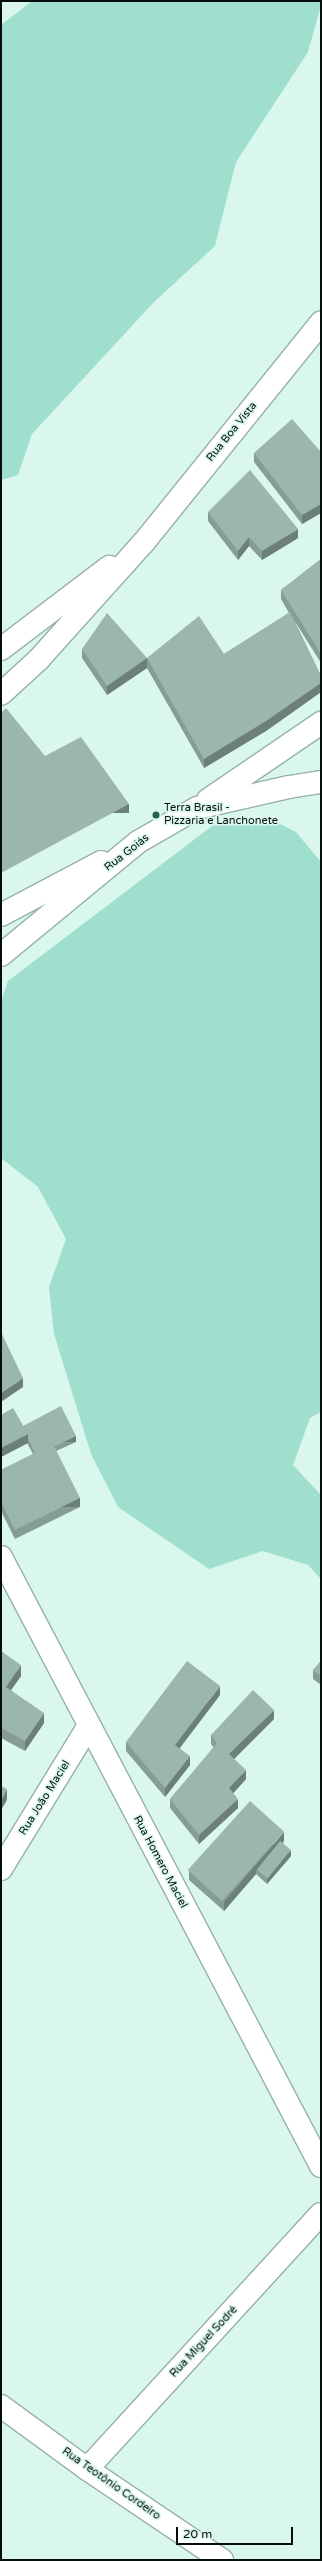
<!DOCTYPE html>
<html>
<head>
<meta charset="utf-8">
<style>
  body { margin:0 }
  #map { position:relative; width:322px; height:2561px; overflow:hidden; background:#daf7ee; font-family:"Varela Round",sans-serif }
  div>[style] { position:absolute }
  [style*='--x'] { left:calc(var(--x)*1px); top:calc(var(--y)*1px); width:calc(var(--w)*1px); rotate:calc(var(--a)*1deg) }
  .green>* { inset:0; background:#a0dfce }
  .roads { filter:drop-shadow(1px 0 #96b1a9) drop-shadow(-1px 0 #96b1a9) drop-shadow(0 1px #96b1a9) drop-shadow(0 -1px #96b1a9) }
  .minor>* { height:22px; margin:-11px; padding:0 11px; transform-origin:11px; border-radius:11px; background:#fff }
  .wall>* { inset:0; background:#859d96 }
  .shaded-wall>* { inset:0; background:#6c7f7a; transform-origin:0 0 }
  .building>* { inset:0; background:#9bb6ae; transform-origin:0 0 }
  .dots>* { width:11px; height:11px; translate:-50% -50%; box-sizing:border-box; border:2px solid #daf7ee; border-radius:50% }
  span { translate:-50% -50%; white-space:nowrap; text-align:center; line-height:1.15; -webkit-text-stroke:3.5px #daf7ee; paint-order:stroke }
  .street-label { font-size:11px; color:#050e0c }
  .poi-label { font-size:11px; color:#050e0c }
  .left { translate:0 -50%; text-align:left }
  .frame { position:absolute; inset:0; border:2px solid #050e0c; pointer-events:none }
  .scale { position:absolute; left:176px; top:2527px; width:117px; height:18px; box-sizing:border-box; border:2px solid #050e0c; border-top:0; padding-left:5px; font-size:12px; line-height:14px; white-space:nowrap; color:#050e0c; -webkit-text-stroke:3px #daf7ee; paint-order:stroke }
</style>
</head>
<body>
<div id="map">
  <div class="green">
    <i style="clip-path:polygon(32px 1px,321px 1px,321px 5px,308px 52px,236px 162px,215px 246px,154px 302px,32px 434px,18px 475px,1px 480px,1px 25px)"></i>
    <i style="clip-path:polygon(266px 817px,296px 832px,321px 862px,321px 1412px,310px 1418px,293px 1465px,321px 1495px,321px 1579px,308px 1565px,263px 1551px,209px 1569px,118px 1507px,91px 1454px,54px 1334px,49px 1287px,66px 1239px,38px 1187px,1px 1158px,1px 1001px,8px 981px,212px 826px)"></i>
  </div>
  <div class="roads">
    <div class="minor">
      <i style="--x:1;--y:649;--w:136;--a:-37.2"></i>
      <i style="--x:1;--y:694;--w:52;--a:-42.6"></i>
      <i style="--x:39;--y:659;--w:157;--a:-48.1"></i>
      <i style="--x:144;--y:542;--w:282;--a:-51.1"></i>
      <i style="--x:208;--y:800;--w:137;--a:-34.3"></i>
      <i style="--x:1;--y:915;--w:113;--a:-27.9"></i>
      <i style="--x:1;--y:955;--w:178;--a:-39.5"></i>
      <i style="--x:138;--y:842;--w:68;--a:-30"></i>
      <i style="--x:197;--y:808;--w:94;--a:-12.9"></i>
      <i style="--x:289;--y:787;--w:32;--a:-9"></i>
      <i style="--x:1;--y:1557;--w:688;--a:62.28"></i>
      <i style="--x:1;--y:1869;--w:167;--a:-58.5"></i>
      <i style="--x:1;--y:2406;--w:107;--a:36.2"></i>
      <i style="--x:87;--y:2469;--w:163;--a:34"></i>
      <i style="--x:87;--y:2469;--w:346;--a:-47.5"></i>
    </div>
  </div>
  <div class="wall">
    <i style="clip-path:polygon(321px 452px,321px 513px,302px 524px,254px 462px,254px 453px)"></i>
    <i style="clip-path:polygon(208px 512px,298px 538px,262px 560px,249px 546px,238px 560px,208px 521px)"></i>
    <i style="clip-path:polygon(321px 559px,321px 663px,294px 620px,321px 676px,321px 692px,266px 731px,204px 768px,147px 668px,107px 695px,82px 658px,82px 649px,147px 658px,224px 654px,289px 613px,281px 599px,281px 590px)"></i>
    <i style="clip-path:polygon(1px 1415px,23px 1426px,76px 1442px,56px 1451px,80px 1507px,15px 1539px,1px 1511px,1px 1470px,33px 1454px,27px 1443px,1px 1457px)"></i>
    <i style="clip-path:polygon(1px 1651px,21px 1676px,11px 1690px,44px 1723px,25px 1751px,1px 1738px)"></i>
    <i style="clip-path:polygon(321px 1661px,321px 1685px,313px 1679px,313px 1670px)"></i>
    <i style="clip-path:polygon(220px 1695px,180px 1748px,190px 1765px,165px 1797px,126px 1751px,126px 1742px)"></i>
    <i style="clip-path:polygon(274px 1719px,234px 1759px,246px 1779px,233px 1793px,238px 1808px,199px 1844px,170px 1808px,170px 1799px,214px 1748px,211px 1744px,211px 1735px)"></i>
    <i style="clip-path:polygon(284px 1841px,283px 1843px,291px 1856px,267px 1884px,256px 1874px,224px 1911px,189px 1880px,189px 1871px)"></i>
  </div>
  <div class="shaded-wall">
    <i style="clip-path:polygon(321px 504px,321px 513px,302px 524px,302px 515px)"></i>
    <i style="clip-path:polygon(298px 529px,298px 538px,262px 560px,262px 551px)"></i>
    <i style="clip-path:polygon(249px 537px,249px 546px,238px 560px,238px 551px)"></i>
    <i style="clip-path:polygon(147px 658px,147px 668px,107px 695px,107px 686px)"></i>
    <i style="clip-path:polygon(321px 683px,321px 692px,266px 731px,204px 768px,204px 759px)"></i>
    <i style="left:129px;top:804px;width:9px;height:145px;rotate:90deg"></i>
    <i style="clip-path:polygon(23px 1378px,23px 1387px,1px 1402px,1px 1393px)"></i>
    <i style="clip-path:polygon(28px 1434px,28px 1443px,1px 1457px,1px 1448px)"></i>
    <i style="left:76px;top:1436px;width:6px;height:43px;rotate:90deg"></i>
    <i style="left:80px;top:1498px;width:9px;height:72px;rotate:90deg"></i>
    <i style="clip-path:polygon(21px 1665px,21px 1676px,6px 1697px,6px 1687px)"></i>
    <i style="clip-path:polygon(220px 1686px,220px 1695px,175px 1754px,175px 1745px)"></i>
    <i style="clip-path:polygon(274px 1710px,274px 1719px,229px 1764px,229px 1754px)"></i>
    <i style="clip-path:polygon(44px 1713px,44px 1723px,25px 1751px,25px 1741px)"></i>
    <i style="clip-path:polygon(190px 1756px,190px 1765px,165px 1797px,165px 1788px)"></i>
    <i style="clip-path:polygon(246px 1770px,246px 1779px,229px 1798px,229px 1788px)"></i>
    <i style="clip-path:polygon(7px 1789px,7px 1800px,1px 1810px,1px 1800px)"></i>
    <i style="clip-path:polygon(238px 1799px,238px 1808px,199px 1844px,199px 1835px)"></i>
    <i style="clip-path:polygon(284px 1832px,284px 1841px,258px 1871px,256px 1869px,256px 1874px,224px 1911px,224px 1902px)"></i>
    <i style="clip-path:polygon(291px 1850px,291px 1856px,267px 1884px,267px 1878px)"></i>
  </div>
  <div class="building">
    <i style="clip-path:polygon(292px 419px,321px 452px,321px 504px,302px 515px,254px 453px)"></i>
    <i style="clip-path:polygon(250px 470px,298px 529px,262px 551px,249px 537px,238px 551px,208px 512px)"></i>
    <i style="clip-path:polygon(321px 559px,321px 654px,281px 590px)"></i>
    <i style="clip-path:polygon(290px 612px,321px 676px,321px 683px,266px 721px,204px 759px,147px 658px,199px 616px,224px 654px)"></i>
    <i style="clip-path:polygon(107px 613px,147px 658px,107px 686px,82px 649px)"></i>
    <i style="clip-path:polygon(6px 708px,45px 756px,81px 737px,129px 804px,1px 873px,1px 713px)"></i>
    <i style="clip-path:polygon(1px 1332px,23px 1378px,1px 1393px)"></i>
    <i style="clip-path:polygon(61px 1406px,76px 1436px,54px 1447px,53px 1444px,35px 1453px,28px 1438px,28px 1434px,23px 1426px)"></i>
    <i style="clip-path:polygon(13px 1408px,28px 1434px,1px 1448px,1px 1415px)"></i>
    <i style="clip-path:polygon(53px 1444px,80px 1498px,15px 1530px,1px 1502px,1px 1470px)"></i>
    <i style="clip-path:polygon(1px 1651px,21px 1665px,6px 1687px,44px 1713px,25px 1741px,1px 1728px)"></i>
    <i style="clip-path:polygon(187px 1661px,220px 1686px,175px 1745px,190px 1756px,165px 1788px,126px 1742px)"></i>
    <i style="clip-path:polygon(321px 1661px,321px 1676px,313px 1670px)"></i>
    <i style="clip-path:polygon(253px 1690px,274px 1710px,229px 1754px,246px 1770px,229px 1788px,238px 1799px,199px 1835px,170px 1799px,217px 1743px,211px 1735px)"></i>
    <i style="clip-path:polygon(1px 1786px,7px 1789px,1px 1800px)"></i>
    <i style="left:250px;top:1801px;width:46px;height:93px;rotate:42deg"></i>
    <i style="left:280px;top:1841px;width:14px;height:37px;rotate:39deg"></i>
  </div>
  <div class="dots">
    <i style="left:156px;top:815px;background:#1d6254"></i>
  </div>
  <div class="street-label">
    <span style="left:232px;top:432px;rotate:-51deg">Rua Boa Vista</span>
    <span style="left:127px;top:853px;rotate:-38deg">Rua Goiás</span>
    <span style="left:45px;top:1798px;rotate:-58deg">Rua João Maciel</span>
    <span style="left:160px;top:1862px;rotate:62deg">Rua Homero Maciel</span>
    <span style="left:204px;top:2342px;rotate:-47deg">Rua Miguel Sodré</span>
    <span style="left:111px;top:2484px;rotate:35deg">Rua Teotônio Cordeiro</span>
  </div>
  <div class="poi-label">
    <span class="left" style="left:164px;top:815px">Terra Brasil -<br>Pizzaria e Lanchonete</span>
  </div>
  <div class="frame"></div>
  <div class="scale">20 m</div>
</div>
</body>
</html>
